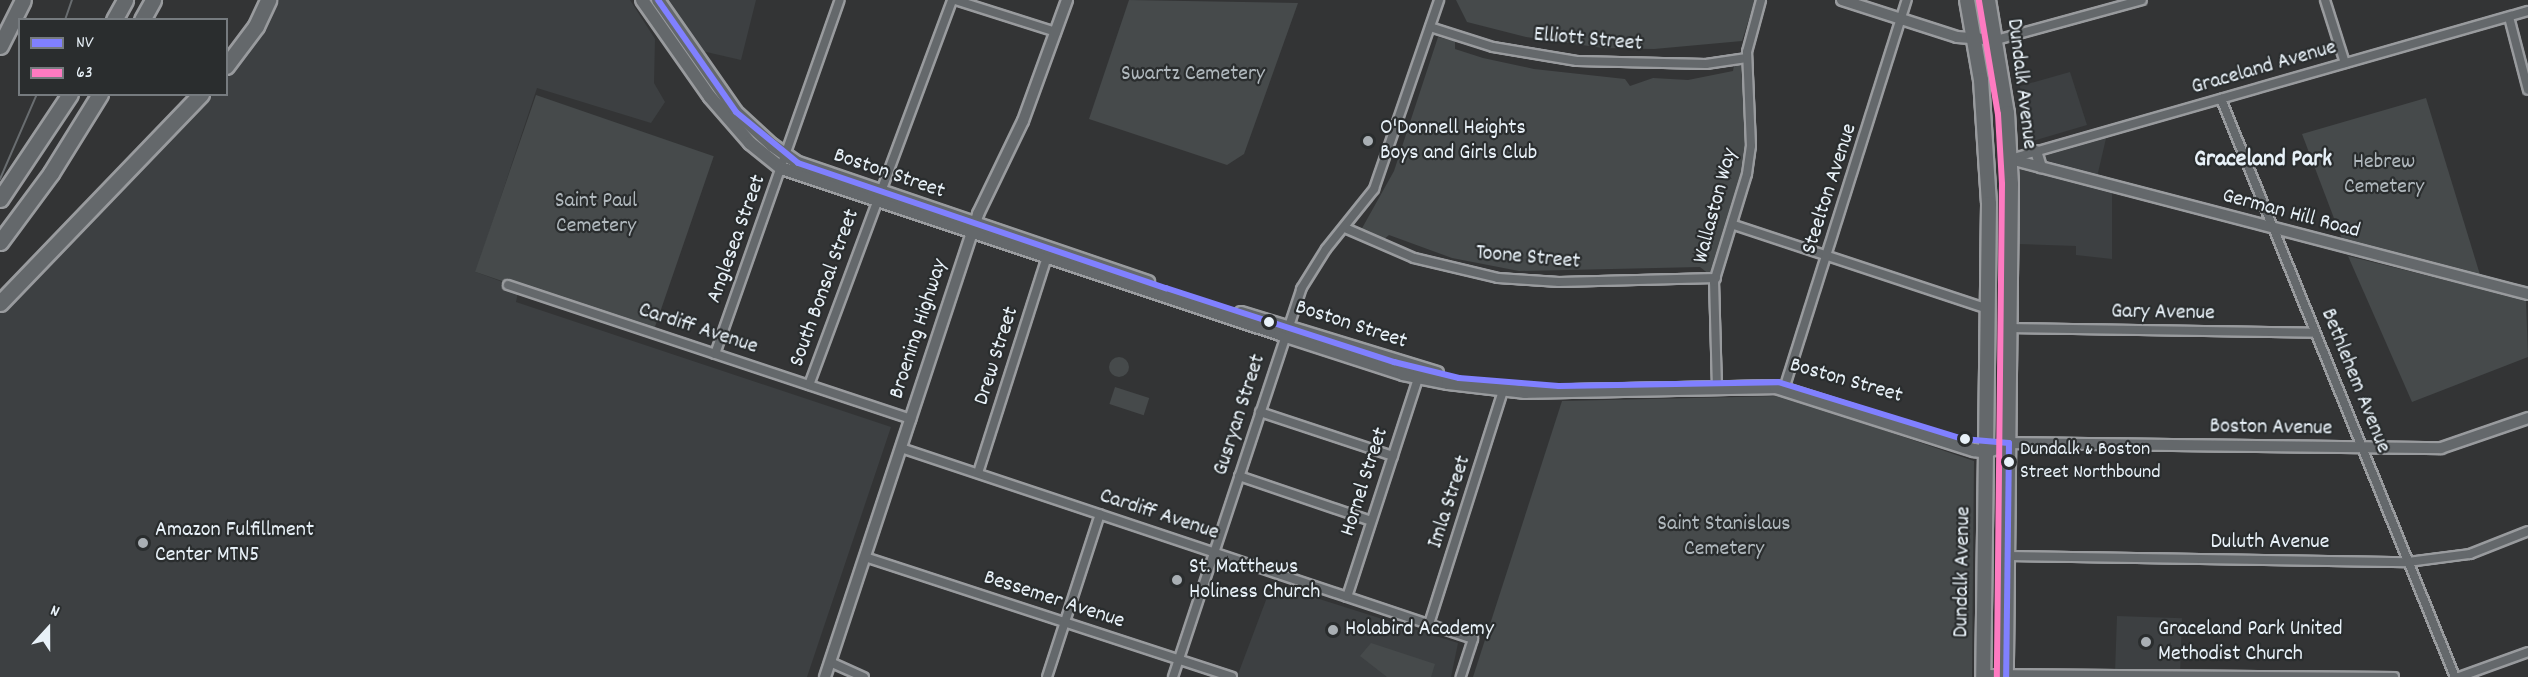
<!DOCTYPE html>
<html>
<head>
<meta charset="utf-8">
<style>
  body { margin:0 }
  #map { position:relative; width:2528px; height:677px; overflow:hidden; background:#333435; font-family:Dekko,sans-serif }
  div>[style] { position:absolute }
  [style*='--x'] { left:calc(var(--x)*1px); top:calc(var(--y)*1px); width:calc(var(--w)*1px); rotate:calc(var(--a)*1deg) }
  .built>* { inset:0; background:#3d4042; transform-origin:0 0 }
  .green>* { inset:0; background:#464a4b; transform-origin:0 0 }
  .round { border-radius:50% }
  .stream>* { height:2px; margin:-1px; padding:0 1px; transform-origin:1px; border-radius:1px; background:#696d70 }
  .roads { filter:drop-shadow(2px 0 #999b9e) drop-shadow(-2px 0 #999b9e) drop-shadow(0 2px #999b9e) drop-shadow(0 -2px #999b9e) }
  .minor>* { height:8px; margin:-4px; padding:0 4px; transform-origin:4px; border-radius:4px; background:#64686b }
  .tertiary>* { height:10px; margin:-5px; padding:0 5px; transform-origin:5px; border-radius:5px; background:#64686b }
  .secondary>* { height:12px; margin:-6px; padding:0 6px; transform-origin:6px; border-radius:6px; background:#64686b }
  .primary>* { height:14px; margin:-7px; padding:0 7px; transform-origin:7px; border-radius:7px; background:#64686b }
  .motorway>* { height:15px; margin:-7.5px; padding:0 7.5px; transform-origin:7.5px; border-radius:7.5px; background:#64686b }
  .bus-1>* { height:6px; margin:-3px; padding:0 3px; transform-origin:3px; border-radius:3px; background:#8080ff }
  .bus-2>* { height:6px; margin:-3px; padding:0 3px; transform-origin:3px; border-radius:3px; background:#fe7ac1 }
  .dots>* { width:16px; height:16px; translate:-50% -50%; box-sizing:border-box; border:3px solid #2a2d2e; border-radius:50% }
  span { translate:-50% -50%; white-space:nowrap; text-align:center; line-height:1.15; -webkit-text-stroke:4.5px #2a2d2e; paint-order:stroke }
  .bus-label { font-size:20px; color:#e8f1f8 }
  .left { translate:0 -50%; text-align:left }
  .street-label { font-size:22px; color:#e8f1f8 }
  .park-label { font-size:22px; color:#b0b8bd }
  .poi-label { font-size:22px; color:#e8f1f8 }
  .neighbourhood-label { font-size:24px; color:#e8f1f8; font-weight:700 }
  .legend { position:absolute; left:18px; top:18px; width:210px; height:78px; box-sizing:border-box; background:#2a2d2e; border:2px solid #767b7f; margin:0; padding:8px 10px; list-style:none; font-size:18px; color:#e8f1f8 }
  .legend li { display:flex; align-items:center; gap:12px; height:30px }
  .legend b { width:30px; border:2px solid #767b7f }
  .north { position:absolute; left:18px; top:599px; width:60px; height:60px; -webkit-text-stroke:4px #2a2d2e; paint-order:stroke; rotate:21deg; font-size:16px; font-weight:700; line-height:24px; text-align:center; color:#e8f1f8 }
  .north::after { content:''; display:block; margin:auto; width:21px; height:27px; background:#e8f1f8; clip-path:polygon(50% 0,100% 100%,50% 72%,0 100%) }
</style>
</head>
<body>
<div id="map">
  <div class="built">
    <i style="clip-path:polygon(273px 0,630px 0,655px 39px,654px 83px,665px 102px,651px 123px,537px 88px,476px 272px,519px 288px,516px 302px,891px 427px,807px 677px,0 677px,0 312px,207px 95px,226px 94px,227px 73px)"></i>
    <i style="clip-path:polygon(667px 0,756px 0,741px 60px,702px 51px)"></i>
    <i style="clip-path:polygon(2070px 72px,2087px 125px,2023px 144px,2020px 86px)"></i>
    <i style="clip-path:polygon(2107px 134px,2097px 177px,2042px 159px,2045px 152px)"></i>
    <i style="clip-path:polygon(2014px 162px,2112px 189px,2112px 259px,2076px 255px,2076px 246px,2018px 244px)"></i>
    <i style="clip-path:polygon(1272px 584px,1458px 643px,1451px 677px,1237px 677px)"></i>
    <i style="left:2117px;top:616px;width:65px;height:53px;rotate:2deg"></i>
  </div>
  <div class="green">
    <i style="clip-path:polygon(1129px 0,1298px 3px,1244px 154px,1227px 165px,1089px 119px)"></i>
    <i style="clip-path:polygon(1456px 0,1755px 0,1742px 41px,1654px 49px,1603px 48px,1526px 37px,1467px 22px)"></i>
    <i style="clip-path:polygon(1438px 37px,1455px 41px,1455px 49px,1483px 58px,1534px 69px,1625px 79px,1630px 86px,1653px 78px,1688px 80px,1733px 71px,1734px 65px,1741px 63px,1746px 151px,1738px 199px,1714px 273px,1710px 275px,1700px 267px,1519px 271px,1452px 258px,1389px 235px,1383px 240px,1361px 230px,1394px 171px)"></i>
    <i style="left:536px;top:95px;width:188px;height:187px;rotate:19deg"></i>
    <i style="clip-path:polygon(2426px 98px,2481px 278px,2343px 242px,2302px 134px)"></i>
    <i style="clip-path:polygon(2348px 256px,2526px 300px,2528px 357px,2412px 402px)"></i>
    <i class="round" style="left:1109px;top:357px;width:20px;height:20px"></i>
    <i style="left:1115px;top:387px;width:36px;height:18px;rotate:18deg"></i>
    <i style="clip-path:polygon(1784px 396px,1974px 461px,1972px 677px,1473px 677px,1562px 401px)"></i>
    <i style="clip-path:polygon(1371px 643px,1435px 664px,1431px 677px,1387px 677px,1360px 656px)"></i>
  </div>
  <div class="stream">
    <i style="--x:65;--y:20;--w:21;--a:-71"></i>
    <i style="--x:0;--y:179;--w:93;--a:-66.5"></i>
  </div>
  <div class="roads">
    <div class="minor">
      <i style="--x:955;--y:0;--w:106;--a:17.6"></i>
      <i style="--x:2325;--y:0;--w:66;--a:72.4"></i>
      <i style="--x:2509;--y:17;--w:75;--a:75.4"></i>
      <i style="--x:1430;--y:27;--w:66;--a:17.6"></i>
      <i style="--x:1493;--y:47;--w:85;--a:9.5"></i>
      <i style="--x:1577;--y:61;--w:129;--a:1.3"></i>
      <i style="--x:1706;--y:64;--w:41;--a:-8.3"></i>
      <i style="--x:1996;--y:40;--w:151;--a:-15.3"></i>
      <i style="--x:2221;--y:99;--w:624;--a:67.96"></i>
      <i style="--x:2010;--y:159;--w:539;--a:-15.95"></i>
      <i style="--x:1734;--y:225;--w:268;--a:18.3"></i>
      <i style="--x:1345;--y:228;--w:75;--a:23.5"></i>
      <i style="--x:1414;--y:258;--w:86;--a:13.4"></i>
      <i style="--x:1498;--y:278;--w:61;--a:3.8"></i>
      <i style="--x:1559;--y:282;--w:157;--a:-1.5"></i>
      <i style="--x:508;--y:285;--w:425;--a:18.4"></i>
      <i style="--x:2011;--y:328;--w:304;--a:0.9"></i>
      <i style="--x:715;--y:354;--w:375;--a:-70.6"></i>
      <i style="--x:809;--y:385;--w:411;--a:-69.6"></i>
      <i style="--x:1717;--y:388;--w:106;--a:-91.6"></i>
      <i style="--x:1714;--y:282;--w:113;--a:-73"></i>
      <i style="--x:1747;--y:174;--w:28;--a:-82"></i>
      <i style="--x:1751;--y:146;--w:94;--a:-92.4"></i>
      <i style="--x:1747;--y:52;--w:54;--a:-74.9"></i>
      <i style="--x:1784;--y:389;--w:408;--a:-72.5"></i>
      <i style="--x:1260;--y:412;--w:140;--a:18.3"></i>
      <i style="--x:901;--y:448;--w:603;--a:18.46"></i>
      <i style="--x:1473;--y:639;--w:40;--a:108"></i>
      <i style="--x:978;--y:473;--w:230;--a:-72.3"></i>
      <i style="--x:1239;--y:476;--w:139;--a:18.8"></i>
      <i style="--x:2008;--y:556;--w:400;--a:0.9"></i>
      <i style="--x:2408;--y:562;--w:63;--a:-7.4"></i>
      <i style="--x:2470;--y:554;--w:62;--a:-21.6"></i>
      <i style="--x:865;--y:557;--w:386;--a:18.1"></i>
      <i style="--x:1347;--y:597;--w:230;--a:-72"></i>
      <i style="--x:1429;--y:624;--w:244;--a:-72.4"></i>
      <i style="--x:830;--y:662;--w:37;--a:24"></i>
      <i style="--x:1983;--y:674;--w:411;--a:0.4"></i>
      <i style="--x:1047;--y:677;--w:171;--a:-72"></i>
      <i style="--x:1173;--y:677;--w:409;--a:-71.7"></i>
      <i style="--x:1301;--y:289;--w:47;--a:-58"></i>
      <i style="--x:1326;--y:249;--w:77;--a:-51.3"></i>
      <i style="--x:1374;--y:189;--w:200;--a:-71"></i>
      <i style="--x:2459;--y:677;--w:73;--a:-19.9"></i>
    </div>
    <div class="tertiary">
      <i style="--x:1842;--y:0;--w:121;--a:17.8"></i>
      <i style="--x:1957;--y:37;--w:39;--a:4"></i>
      <i style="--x:2036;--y:151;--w:17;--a:73"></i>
      <i style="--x:2010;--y:159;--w:535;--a:14.61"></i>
      <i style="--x:2009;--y:443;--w:432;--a:0.7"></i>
      <i style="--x:2441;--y:448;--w:92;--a:-19"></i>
      <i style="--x:825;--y:677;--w:488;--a:-71.7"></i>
      <i style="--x:978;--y:214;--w:103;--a:-64.2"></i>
      <i style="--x:1023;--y:121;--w:129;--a:-70"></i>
    </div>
    <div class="secondary">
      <i style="--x:642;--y:0;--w:118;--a:55"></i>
      <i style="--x:710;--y:97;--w:61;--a:49"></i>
      <i style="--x:750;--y:143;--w:40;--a:39"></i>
      <i style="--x:781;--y:168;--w:526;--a:18.4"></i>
      <i style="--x:1280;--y:334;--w:129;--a:18"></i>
      <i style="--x:1403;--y:374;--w:46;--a:11.3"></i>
      <i style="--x:1448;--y:383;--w:78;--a:6.7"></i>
      <i style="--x:1525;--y:392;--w:251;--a:-1.1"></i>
      <i style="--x:1776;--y:387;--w:208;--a:17.7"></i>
      <i style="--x:1974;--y:450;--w:12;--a:9"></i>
      <i style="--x:1986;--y:452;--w:25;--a:-21"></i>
      <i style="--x:658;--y:0;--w:136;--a:55.1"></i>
      <i style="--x:736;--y:112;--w:49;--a:42.5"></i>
      <i style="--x:772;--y:145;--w:32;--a:35"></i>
      <i style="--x:798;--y:163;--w:370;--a:18.8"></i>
      <i style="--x:1241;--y:313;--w:205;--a:17"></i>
    </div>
    <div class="primary">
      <i style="--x:1967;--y:0;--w:81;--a:80.1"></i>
      <i style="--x:1981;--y:80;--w:124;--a:86.3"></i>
      <i style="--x:1989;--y:204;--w:473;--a:90.7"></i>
      <i style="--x:1988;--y:0;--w:115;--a:80.5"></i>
      <i style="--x:2007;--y:113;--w:71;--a:86.8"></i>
      <i style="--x:2011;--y:184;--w:493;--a:90.6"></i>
    </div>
    <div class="motorway">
      <i style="--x:114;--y:20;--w:23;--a:-61"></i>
      <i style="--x:142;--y:20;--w:23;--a:-61"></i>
      <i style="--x:0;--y:46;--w:51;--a:-63.4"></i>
      <i style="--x:226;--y:66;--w:50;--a:-53.1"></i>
      <i style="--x:256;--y:26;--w:29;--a:-65"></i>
      <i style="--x:0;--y:199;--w:126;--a:-56.3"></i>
      <i style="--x:0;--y:242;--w:86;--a:-53.5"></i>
      <i style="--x:51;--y:173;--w:93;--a:-58.2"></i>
      <i style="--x:0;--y:303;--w:290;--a:-46.1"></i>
    </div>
  </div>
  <div class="bus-1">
    <i style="--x:658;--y:0;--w:136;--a:55.1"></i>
    <i style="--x:736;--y:112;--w:80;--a:39.4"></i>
    <i style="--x:798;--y:163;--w:389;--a:18.8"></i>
    <i style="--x:1166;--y:288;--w:240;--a:18"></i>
    <i style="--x:1394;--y:362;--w:67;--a:13.8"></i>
    <i style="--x:1459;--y:378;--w:100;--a:4.6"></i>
    <i style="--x:1559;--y:386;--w:219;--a:-1"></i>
    <i style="--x:1778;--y:382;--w:194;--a:17.1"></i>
    <i style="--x:1963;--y:439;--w:46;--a:5"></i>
    <i style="--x:2009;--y:443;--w:234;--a:90.7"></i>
  </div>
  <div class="bus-2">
    <i style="--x:1979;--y:1;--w:115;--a:80.5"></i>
    <i style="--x:1998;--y:114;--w:70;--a:86.7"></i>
    <i style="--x:2002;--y:184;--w:493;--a:90.6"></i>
  </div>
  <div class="dots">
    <i style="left:1368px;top:141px;background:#a9afb4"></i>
    <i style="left:1269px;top:322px;background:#e8f1f8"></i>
    <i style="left:1965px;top:439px;background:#e8f1f8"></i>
    <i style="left:2009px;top:462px;background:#e8f1f8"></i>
    <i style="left:143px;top:543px;background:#a9afb4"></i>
    <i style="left:1177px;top:580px;background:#a9afb4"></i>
    <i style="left:1333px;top:630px;background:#a9afb4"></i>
    <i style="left:2146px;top:642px;background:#a9afb4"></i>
  </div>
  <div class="bus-label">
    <span class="left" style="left:2020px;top:462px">Dundalk &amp; Boston<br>Street Northbound</span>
  </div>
  <div class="street-label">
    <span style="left:1588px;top:40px;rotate:5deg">Elliott Street</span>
    <span style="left:2264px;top:68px;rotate:-16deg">Graceland Avenue</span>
    <span style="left:2021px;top:84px;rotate:83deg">Dundalk Avenue</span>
    <span style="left:889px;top:174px;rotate:19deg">Boston Street</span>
    <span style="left:1830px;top:189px;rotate:-72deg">Steelton Avenue</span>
    <span style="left:1716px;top:206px;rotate:-75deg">Wallaston Way</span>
    <span style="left:2291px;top:214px;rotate:15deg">German Hill Road</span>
    <span style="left:737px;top:239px;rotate:-70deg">Anglesea Street</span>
    <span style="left:1528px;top:258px;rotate:5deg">Toone Street</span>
    <span style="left:825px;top:288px;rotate:-70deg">South Bonsal Street</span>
    <span style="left:2163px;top:313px;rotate:1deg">Gary Avenue</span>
    <span style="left:1351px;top:325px;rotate:18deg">Boston Street</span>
    <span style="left:698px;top:329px;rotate:18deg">Cardiff Avenue</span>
    <span style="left:919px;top:329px;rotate:-72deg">Broening Highway</span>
    <span style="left:997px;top:356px;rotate:-72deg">Drew Street</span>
    <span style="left:1846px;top:381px;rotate:16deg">Boston Street</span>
    <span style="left:2355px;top:381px;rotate:68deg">Bethlehem Avenue</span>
    <span style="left:1240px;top:415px;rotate:-72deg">Gusryan Street</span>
    <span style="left:2271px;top:428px;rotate:1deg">Boston Avenue</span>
    <span style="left:1365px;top:482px;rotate:-72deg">Hornel Street</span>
    <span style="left:1450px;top:502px;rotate:-72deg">Imla Street</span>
    <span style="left:1159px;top:515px;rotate:18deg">Cardiff Avenue</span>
    <span style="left:2270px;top:543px">Duluth Avenue</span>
    <span style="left:1963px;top:572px;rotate:-89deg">Dundalk Avenue</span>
    <span style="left:1054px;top:600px;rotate:18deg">Bessemer Avenue</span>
  </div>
  <div class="park-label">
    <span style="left:1193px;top:75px">Swartz Cemetery</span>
    <span style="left:2384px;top:175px">Hebrew<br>Cemetery</span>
    <span style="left:596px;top:214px">Saint Paul<br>Cemetery</span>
    <span style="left:1724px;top:537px">Saint Stanislaus<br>Cemetery</span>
  </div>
  <div class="poi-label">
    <span class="left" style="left:1380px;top:141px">O'Donnell Heights<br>Boys and Girls Club</span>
    <span class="left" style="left:155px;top:543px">Amazon Fulfillment<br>Center MTN5</span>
    <span class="left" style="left:1189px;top:580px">St. Matthews<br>Holiness Church</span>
    <span class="left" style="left:2158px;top:642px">Graceland Park United<br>Methodist Church</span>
    <span class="left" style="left:1345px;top:630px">Holabird Academy</span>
  </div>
  <div class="neighbourhood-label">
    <span style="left:2263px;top:161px">Graceland Park</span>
  </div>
  <ul class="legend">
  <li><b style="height:8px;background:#8080ff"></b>NV</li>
  <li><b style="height:8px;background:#fe7ac1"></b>63</li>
  </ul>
  <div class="north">N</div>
</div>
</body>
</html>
